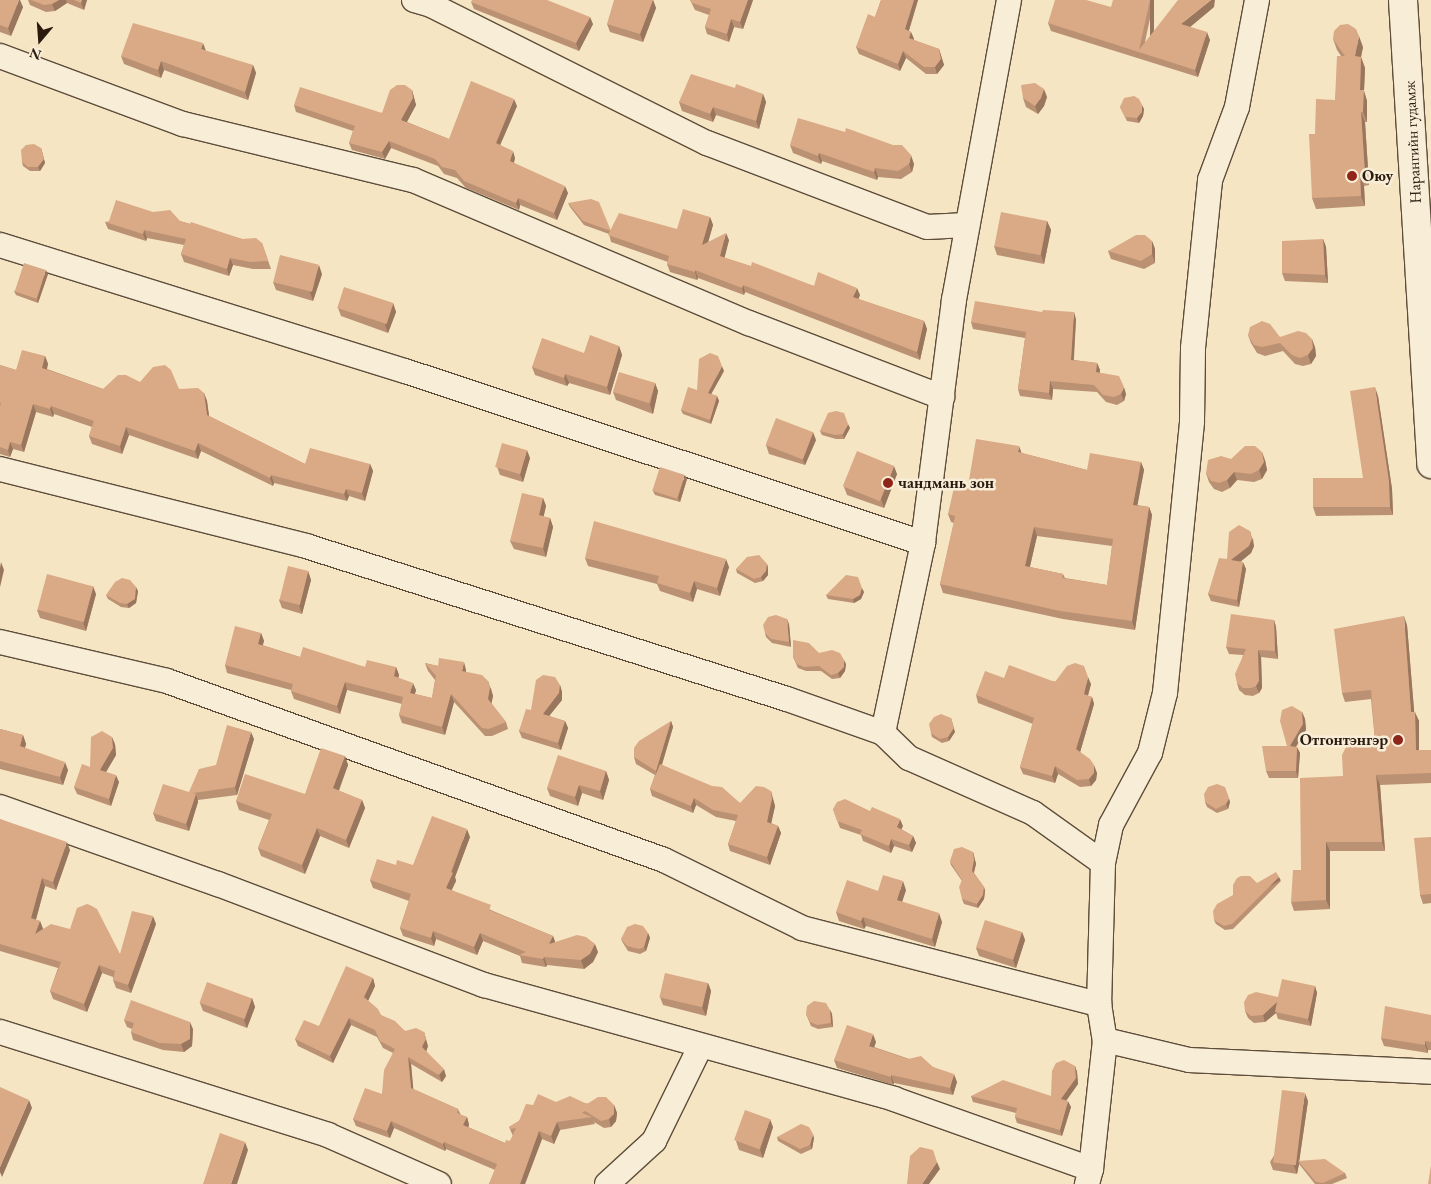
<!DOCTYPE html>
<html>
<head>
<meta charset="utf-8">
<style>
  body { margin:0 }
  #map { position:relative; width:1431px; height:1184px; overflow:hidden; background:#f5e5c3; font-family:"EB Garamond",serif }
  div>[style] { position:absolute }
  [style*='--x'] { left:calc(var(--x)*1px); top:calc(var(--y)*1px); width:calc(var(--w)*1px); rotate:calc(var(--a)*1deg) }
  .roads { filter:drop-shadow(1px 0 #5e4d3b) drop-shadow(-1px 0 #5e4d3b) drop-shadow(0 1px #5e4d3b) drop-shadow(0 -1px #5e4d3b) }
  .street>* { height:24px; margin:-12px; padding:0 12px; transform-origin:12px; border-radius:12px; background:#f8eed8 }
  .secondary>* { height:28px; margin:-14px; padding:0 14px; transform-origin:14px; border-radius:14px; background:#f8eed8 }
  .wall>* { inset:0; background:#bb9173 }
  .shaded-wall>* { inset:0; background:#99765e; transform-origin:0 0 }
  .building>* { inset:0; background:#daa986; transform-origin:0 0 }
  .dots>* { width:14px; height:14px; translate:-50% -50%; box-sizing:border-box; border:2px solid #f8eed8; border-radius:50% }
  span { translate:-50% -50%; white-space:nowrap; text-align:center; line-height:1.15; -webkit-text-stroke:5px #f8eed8; paint-order:stroke }
  .street-label { font-size:16px; color:#2b1a0e }
  .poi-label { font-size:16px; color:#2b1a0e; font-weight:700 }
  .left { translate:0 -50%; text-align:left }
  .right { translate:-100% -50%; text-align:right }
  .north { position:absolute; left:15px; top:15px; width:50px; height:50px; -webkit-text-stroke:4px #f8eed8; paint-order:stroke; rotate:198deg; font-size:14px; font-weight:700; line-height:20px; text-align:center; color:#2b1a0e }
  .north::after { content:''; display:block; margin:auto; width:18px; height:22px; background:#2b1a0e; clip-path:polygon(50% 0,100% 100%,50% 72%,0 100%) }
</style>
</head>
<body>
<div id="map">
  <div class="roads">
    <div class="street">
      <i style="--x:414;--y:0;--w:18;--a:16"></i>
      <i style="--x:431;--y:5;--w:309;--a:26.6"></i>
      <i style="--x:707;--y:143;--w:235;--a:20.9"></i>
      <i style="--x:927;--y:227;--w:40;--a:-2.9"></i>
      <i style="--x:1009;--y:0;--w:305;--a:100.4"></i>
      <i style="--x:954;--y:300;--w:245;--a:97.3"></i>
      <i style="--x:923;--y:543;--w:194;--a:101.9"></i>
      <i style="--x:883;--y:733;--w:36;--a:44"></i>
      <i style="--x:909;--y:758;--w:136;--a:23.9"></i>
      <i style="--x:1033;--y:813;--w:86;--a:35.5"></i>
      <i style="--x:1103;--y:863;--w:141;--a:91.6"></i>
      <i style="--x:1099;--y:1004;--w:36;--a:81"></i>
      <i style="--x:1105;--y:1040;--w:130;--a:96.2"></i>
      <i style="--x:1091;--y:1169;--w:16;--a:105"></i>
      <i style="--x:0;--y:56;--w:195;--a:20.4"></i>
      <i style="--x:183;--y:124;--w:237;--a:13.7"></i>
      <i style="--x:413;--y:180;--w:365;--a:23.1"></i>
      <i style="--x:749;--y:323;--w:207;--a:21"></i>
      <i style="--x:0;--y:245;--w:424;--a:17.3"></i>
      <i style="--x:405;--y:371;--w:546;--a:18.37"></i>
      <i style="--x:0;--y:469;--w:316;--a:14.1"></i>
      <i style="--x:306;--y:546;--w:505;--a:17.65"></i>
      <i style="--x:787;--y:699;--w:102;--a:19.5"></i>
      <i style="--x:0;--y:642;--w:171;--a:13.1"></i>
      <i style="--x:167;--y:681;--w:528;--a:19.81"></i>
      <i style="--x:664;--y:860;--w:154;--a:26.2"></i>
      <i style="--x:802;--y:928;--w:307;--a:14.4"></i>
      <i style="--x:0;--y:807;--w:231;--a:19.5"></i>
      <i style="--x:218;--y:884;--w:285;--a:20.8"></i>
      <i style="--x:484;--y:985;--w:426;--a:15.5"></i>
      <i style="--x:894;--y:1099;--w:209;--a:19.6"></i>
      <i style="--x:1103;--y:863;--w:39;--a:-78"></i>
      <i style="--x:1111;--y:825;--w:82;--a:-61.6"></i>
      <i style="--x:1150;--y:753;--w:62;--a:-76"></i>
      <i style="--x:1165;--y:693;--w:273;--a:-84.3"></i>
      <i style="--x:1192;--y:421;--w:73;--a:-89.2"></i>
      <i style="--x:1193;--y:348;--w:169;--a:-84.2"></i>
      <i style="--x:1210;--y:180;--w:78;--a:-69.7"></i>
      <i style="--x:1237;--y:107;--w:109;--a:-79.4"></i>
      <i style="--x:0;--y:1032;--w:344;--a:17.4"></i>
      <i style="--x:328;--y:1135;--w:121;--a:23.8"></i>
      <i style="--x:1105;--y:1040;--w:86;--a:13.4"></i>
      <i style="--x:1189;--y:1060;--w:242;--a:2.8"></i>
      <i style="--x:607;--y:1184;--w:64;--a:-42.5"></i>
      <i style="--x:654;--y:1141;--w:105;--a:-63.9"></i>
    </div>
    <div class="secondary">
      <i style="--x:1403;--y:0;--w:465;--a:86.5"></i>
    </div>
  </div>
  <div class="wall">
    <i style="clip-path:polygon(0 0,23px 7px,11px 36px,0 32px)"></i>
    <i style="clip-path:polygon(28px 0,87px 0,84px 10px,67px 3px,55px 11px,46px 12px,30px 5px)"></i>
    <i style="clip-path:polygon(653px 0,656px 8px,643px 42px,610px 32px,607px 24px)"></i>
    <i style="clip-path:polygon(690px 0,753px 0,743px 29px,734px 27px,729px 42px,707px 34px,705px 27px,709px 15px,695px 10px)"></i>
    <i style="clip-path:polygon(881px 0,918px 0,909px 31px,911px 32px,914px 39px,913px 40px,939px 49px,944px 65px,937px 74px,926px 74px,906px 58px,900px 71px,859px 54px,856px 47px,875px 17px)"></i>
    <i style="clip-path:polygon(1154px 0,1145px 42px,1214px 7px,1190px 27px,1210px 40px,1198px 77px,1051px 31px,1048px 23px,1111px 7px)"></i>
    <i style="clip-path:polygon(471px 2px,593px 24px,579px 51px,474px 9px)"></i>
    <i style="clip-path:polygon(1333px 39px,1363px 47px,1361px 57px,1365px 68px,1364px 91px,1367px 101px,1367px 122px,1365px 122px,1369px 185px,1364px 186px,1365px 206px,1316px 209px,1312px 198px,1315px 134px,1335px 100px,1341px 56px,1337px 50px)"></i>
    <i style="clip-path:polygon(121px 56px,253px 65px,256px 73px,248px 100px,164px 70px,161px 78px,124px 64px)"></i>
    <i style="clip-path:polygon(735px 88px,763px 94px,766px 102px,759px 129px,716px 115px,713px 122px,682px 111px,679px 102px)"></i>
    <i style="clip-path:polygon(412px 90px,416px 105px,407px 122px,449px 139px,517px 106px,500px 145px,515px 158px,514px 163px,568px 193px,557px 220px,520px 205px,519px 210px,466px 188px,457px 178px,444px 174px,438px 166px,391px 148px,385px 159px,352px 150px,349px 143px,353px 131px,296px 112px,294px 105px,382px 113px)"></i>
    <i style="clip-path:polygon(1047px 97px,1044px 106px,1038px 114px,1026px 107px,1023px 98px)"></i>
    <i style="clip-path:polygon(1120px 107px,1144px 109px,1143px 116px,1139px 123px,1127px 121px)"></i>
    <i style="clip-path:polygon(790px 145px,914px 164px,912px 172px,901px 179px,878px 177px,877px 180px,822px 161px,821px 164px,793px 153px)"></i>
    <i style="clip-path:polygon(42px 152px,45px 163px,40px 171px,30px 171px,23px 166px,22px 162px)"></i>
    <i style="clip-path:polygon(568px 203px,610px 230px,677px 229px,710px 217px,713px 225px,708px 242px,729px 240px,724px 258px,814px 286px,860px 295px,858px 299px,924px 321px,927px 329px,920px 360px,745px 292px,744px 295px,698px 278px,697px 280px,670px 272px,667px 264px,668px 262px,611px 242px,609px 234px,584px 225px,570px 207px)"></i>
    <i style="clip-path:polygon(180px 221px,242px 239px,262px 243px,271px 269px,253px 269px,233px 265px,229px 276px,184px 262px,181px 254px,184px 245px,147px 238px,146px 241px,108px 229px,105px 222px)"></i>
    <i style="clip-path:polygon(1047px 221px,1051px 230px,1044px 264px,997px 255px,994px 246px)"></i>
    <i style="clip-path:polygon(1323px 239px,1326px 247px,1328px 283px,1285px 281px,1282px 273px)"></i>
    <i style="clip-path:polygon(1152px 241px,1155px 249px,1155px 263px,1144px 269px,1111px 259px,1108px 251px)"></i>
    <i style="clip-path:polygon(48px 274px,38px 303px,16px 295px,14px 291px)"></i>
    <i style="clip-path:polygon(322px 274px,313px 301px,276px 290px,273px 282px)"></i>
    <i style="clip-path:polygon(393px 303px,396px 312px,388px 333px,341px 316px,338px 308px)"></i>
    <i style="clip-path:polygon(1076px 319px,1074px 360px,1097px 363px,1100px 370px,1099px 372px,1126px 394px,1124px 401px,1117px 405px,1106px 402px,1097px 392px,1053px 389px,1052px 400px,1020px 396px,1018px 389px,1025px 338px,973px 329px,971px 322px)"></i>
    <i style="clip-path:polygon(1248px 335px,1280px 337px,1315px 347px,1316px 356px,1311px 364px,1303px 366px,1295px 364px,1283px 351px,1265px 356px,1257px 353px,1251px 343px)"></i>
    <i style="clip-path:polygon(619px 346px,622px 355px,610px 395px,569px 383px,567px 386px,535px 375px,532px 367px,584px 353px)"></i>
    <i style="clip-path:polygon(45px 356px,48px 364px,47px 369px,103px 389px,140px 382px,204px 393px,207px 401px,209px 416px,305px 464px,370px 464px,373px 471px,365px 501px,349px 496px,347px 501px,274px 483px,273px 486px,201px 451px,198px 459px,129px 435px,122px 454px,92px 444px,89px 436px,92px 427px,54px 414px,53px 417px,36px 412px,24px 452px,13px 449px,10px 457px,0 454px,0 365px,16px 370px)"></i>
    <i style="clip-path:polygon(724px 371px,711px 394px,717px 396px,719px 401px,711px 424px,683px 414px,681px 410px,697px 390px)"></i>
    <i style="clip-path:polygon(655px 383px,658px 391px,653px 414px,616px 400px,613px 392px)"></i>
    <i style="clip-path:polygon(1378px 396px,1392px 489px,1393px 515px,1316px 516px,1313px 507px,1363px 478px)"></i>
    <i style="clip-path:polygon(850px 428px,844px 439px,836px 439px,822px 435px,820px 431px)"></i>
    <i style="clip-path:polygon(816px 440px,805px 465px,769px 454px,766px 445px)"></i>
    <i style="clip-path:polygon(evenodd,1022px 453px,1087px 470px,1141px 462px,1144px 470px,1137px 505px,1149px 507px,1152px 515px,1135px 630px,1063px 619px,943px 593px,940px 584px,954px 523px,951px 522px,948px 514px,968px 486px,1022px 453px,1037px 536px,1112px 546px,1107px 585px,1065px 578px,1063px 574px,1030px 567px,1037px 536px)"></i>
    <i style="clip-path:polygon(530px 458px,523px 482px,500px 475px,497px 467px)"></i>
    <i style="clip-path:polygon(1231px 459px,1265px 460px,1267px 470px,1262px 479px,1254px 482px,1237px 480px,1230px 488px,1222px 492px,1214px 489px,1209px 482px,1206px 473px)"></i>
    <i style="clip-path:polygon(897px 474px,884px 508px,847px 495px,844px 487px)"></i>
    <i style="clip-path:polygon(687px 479px,680px 502px,655px 495px,653px 491px)"></i>
    <i style="clip-path:polygon(543px 498px,546px 506px,543px 517px,550px 518px,553px 527px,546px 557px,514px 549px,510px 541px)"></i>
    <i style="clip-path:polygon(1253px 538px,1254px 546px,1251px 553px,1241px 561px,1246px 569px,1239px 607px,1211px 601px,1208px 594px,1227px 559px)"></i>
    <i style="clip-path:polygon(585px 558px,729px 567px,720px 596px,697px 589px,693px 602px,660px 591px,657px 584px,588px 566px)"></i>
    <i style="clip-path:polygon(767px 564px,768px 568px,768px 575px,763px 581px,755px 583px,737px 573px,736px 569px)"></i>
    <i style="clip-path:polygon(308px 571px,311px 580px,302px 614px,282px 608px,279px 600px)"></i>
    <i style="clip-path:polygon(138px 591px,136px 603px,129px 608px,121px 607px,108px 599px,106px 595px)"></i>
    <i style="clip-path:polygon(864px 592px,861px 599px,854px 603px,828px 599px,826px 595px)"></i>
    <i style="clip-path:polygon(96px 594px,86px 631px,40px 618px,37px 610px)"></i>
    <i style="clip-path:polygon(1274px 620px,1276px 627px,1278px 659px,1261px 657px,1262px 688px,1259px 693px,1253px 696px,1245px 695px,1239px 690px,1237px 683px,1243px 655px,1229px 654px,1226px 647px)"></i>
    <i style="clip-path:polygon(789px 624px,791px 647px,772px 643px,766px 637px,765px 633px)"></i>
    <i style="clip-path:polygon(1407px 625px,1414px 712px,1419px 721px,1419px 750px,1431px 750px,1431px 783px,1380px 785px,1385px 851px,1330px 851px,1330px 909px,1294px 911px,1291px 902px,1301px 870px,1343px 776px,1375px 740px,1371px 699px,1345px 702px,1342px 693px)"></i>
    <i style="clip-path:polygon(261px 633px,264px 641px,262px 645px,300px 657px,365px 667px,396px 667px,399px 675px,398px 678px,416px 690px,415px 694px,432px 698px,435px 680px,428px 671px,425px 663px,438px 666px,466px 670px,466px 672px,491px 688px,493px 696px,491px 703px,506px 722px,508px 729px,492px 736px,485px 736px,454px 702px,445px 735px,402px 723px,399px 715px,402px 704px,347px 690px,340px 714px,294px 699px,291px 691px,291px 690px,227px 673px,225px 665px)"></i>
    <i style="clip-path:polygon(819px 653px,846px 664px,845px 671px,840px 678px,832px 679px,821px 671px,806px 671px,798px 668px,793px 657px)"></i>
    <i style="clip-path:polygon(1004px 678px,1091px 684px,1088px 696px,1092px 697px,1094px 704px,1080px 752px,1097px 773px,1096px 780px,1091px 786px,1080px 787px,1058px 774px,1055px 783px,1023px 774px,1020px 767px,1033px 724px,978px 703px,976px 695px)"></i>
    <i style="clip-path:polygon(560px 685px,562px 692px,562px 700px,549px 716px,565px 721px,568px 728px,561px 750px,522px 738px,519px 731px,531px 710px)"></i>
    <i style="clip-path:polygon(1302px 712px,1305px 719px,1306px 730px,1296px 747px,1300px 753px,1298px 778px,1269px 778px,1266px 771px,1287px 746px)"></i>
    <i style="clip-path:polygon(671px 721px,673px 727px,662px 765px,740px 803px,773px 799px,775px 806px,771px 823px,778px 826px,781px 833px,770px 865px,730px 851px,728px 844px,736px 821px,716px 817px,696px 805px,693px 813px,652px 796px,650px 789px,655px 775px,636px 764px,634px 757px)"></i>
    <i style="clip-path:polygon(0 729px,23px 735px,26px 744px,25px 748px,68px 770px,63px 785px,0 769px)"></i>
    <i style="clip-path:polygon(955px 732px,949px 741px,942px 743px,932px 737px,931px 733px)"></i>
    <i style="clip-path:polygon(254px 739px,237px 795px,198px 800px,198px 802px,189px 831px,156px 821px,153px 813px,189px 792px,216px 765px)"></i>
    <i style="clip-path:polygon(115px 744px,116px 755px,106px 772px,119px 782px,111px 806px,77px 794px,74px 787px,90px 767px)"></i>
    <i style="clip-path:polygon(345px 756px,348px 765px,339px 791px,362px 800px,365px 808px,349px 848px,320px 836px,305px 874px,261px 856px,258px 848px,269px 820px,239px 810px,236px 801px,305px 794px)"></i>
    <i style="clip-path:polygon(606px 771px,609px 780px,603px 800px,582px 793px,578px 806px,550px 796px,547px 788px)"></i>
    <i style="clip-path:polygon(1205px 802px,1230px 802px,1228px 809px,1217px 813px,1207px 807px)"></i>
    <i style="clip-path:polygon(833px 809px,870px 811px,903px 826px,901px 829px,913px 836px,916px 843px,912px 852px,894px 846px,891px 853px,863px 841px,861px 835px,840px 828px)"></i>
    <i style="clip-path:polygon(0 819px,70px 850px,56px 890px,45px 886px,36px 920px,40px 921px,43px 929px,120px 954px,156px 924px,131px 993px,116px 988px,113px 980px,113px 977px,102px 973px,87px 1012px,53px 999px,50px 991px,58px 968px,0 951px)"></i>
    <i style="clip-path:polygon(470px 837px,455px 877px,456px 881px,451px 890px,493px 911px,553px 936px,555px 942px,598px 952px,593px 962px,584px 969px,547px 965px,546px 967px,522px 963px,520px 956px,483px 941px,477px 955px,436px 939px,434px 946px,403px 936px,400px 928px,409px 901px,373px 888px,370px 880px,396px 865px,413px 865px)"></i>
    <i style="clip-path:polygon(1431px 837px,1431px 903px,1423px 904px,1420px 895px)"></i>
    <i style="clip-path:polygon(973px 852px,976px 864px,974px 873px,984px 887px,985px 891px,984px 899px,978px 908px,964px 904px,962px 899px,962px 881px,951px 865px,950px 861px)"></i>
    <i style="clip-path:polygon(1281px 881px,1233px 929px,1225px 930px,1216px 924px,1214px 920px,1257px 883px)"></i>
    <i style="clip-path:polygon(906px 890px,902px 902px,942px 922px,935px 947px,866px 926px,864px 929px,839px 921px,836px 912px,878px 891px)"></i>
    <i style="clip-path:polygon(1022px 932px,1025px 940px,1016px 968px,979px 956px,976px 948px)"></i>
    <i style="clip-path:polygon(648px 933px,650px 938px,646px 951px,640px 954px,628px 951px,623px 943px,621px 939px)"></i>
    <i style="clip-path:polygon(373px 978px,375px 986px,368px 1001px,381px 1015px,428px 1046px,426px 1051px,446px 1076px,442px 1082px,411px 1064px,413px 1089px,458px 1109px,461px 1115px,467px 1117px,469px 1125px,468px 1127px,505px 1143px,510px 1141px,513px 1136px,509px 1127px,519px 1121px,533px 1105px,556px 1102px,614px 1105px,617px 1113px,616px 1121px,611px 1127px,604px 1128px,594px 1122px,595px 1124px,560px 1130px,554px 1144px,542px 1139px,525px 1184px,489px 1184px,495px 1170px,446px 1149px,445px 1151px,394px 1128px,390px 1138px,356px 1126px,353px 1119px,382px 1094px,393px 1053px,383px 1048px,377px 1037px,351px 1025px,333px 1063px,298px 1046px,295px 1039px,319px 1026px)"></i>
    <i style="clip-path:polygon(708px 983px,711px 991px,706px 1016px,663px 1005px,660px 997px)"></i>
    <i style="clip-path:polygon(1315px 986px,1317px 993px,1311px 1026px,1278px 1019px,1276px 1013px,1265px 1022px,1254px 1023px,1248px 1018px,1245px 1011px,1278px 997px)"></i>
    <i style="clip-path:polygon(252px 998px,255px 1007px,247px 1028px,203px 1011px,200px 1003px)"></i>
    <i style="clip-path:polygon(830px 1010px,832px 1014px,833px 1027px,818px 1029px,811px 1026px,806px 1014px)"></i>
    <i style="clip-path:polygon(1431px 1015px,1431px 1050px,1428px 1050px,1428px 1053px,1384px 1046px,1381px 1038px)"></i>
    <i style="clip-path:polygon(124px 1020px,193px 1029px,192px 1046px,184px 1052px,163px 1050px,133px 1040px,131px 1032px,132px 1029px,127px 1027px)"></i>
    <i style="clip-path:polygon(876px 1042px,874px 1047px,933px 1067px,957px 1082px,953px 1095px,894px 1083px,893px 1085px,837px 1068px,834px 1060px)"></i>
    <i style="clip-path:polygon(1075px 1066px,1077px 1072px,1078px 1084px,1066px 1101px,1071px 1107px,1062px 1136px,1017px 1123px,1015px 1117px,1016px 1113px,973px 1102px,971px 1096px,1051px 1096px)"></i>
    <i style="clip-path:polygon(1308px 1101px,1299px 1161px,1345px 1173px,1347px 1178px,1332px 1184px,1315px 1184px,1299px 1164px,1297px 1174px,1273px 1170px,1270px 1162px)"></i>
    <i style="clip-path:polygon(773px 1127px,763px 1158px,739px 1150px,736px 1141px)"></i>
    <i style="clip-path:polygon(777px 1137px,814px 1138px,812px 1149px,801px 1154px,778px 1141px)"></i>
  </div>
  <div class="shaded-wall">
    <i style="clip-path:polygon(19px 0,20px 0,23px 7px,11px 36px,8px 28px)"></i>
    <i style="clip-path:polygon(59px 0,66px 0,67px 3px,55px 11px,52px 4px)"></i>
    <i style="clip-path:polygon(82px 0,87px 0,84px 10px,81px 3px)"></i>
    <i style="clip-path:polygon(653px 0,656px 8px,643px 42px,640px 34px)"></i>
    <i style="clip-path:polygon(748px 0,753px 0,743px 29px,740px 22px)"></i>
    <i style="clip-path:polygon(914px 0,918px 0,907px 36px,905px 29px)"></i>
    <i style="left:1150px;top:0;width:4px;height:51px"></i>
    <i style="clip-path:polygon(1211px 0,1215px 0,1214px 7px,1184px 32px,1181px 24px)"></i>
    <i style="clip-path:polygon(590px 17px,593px 24px,579px 51px,576px 43px)"></i>
    <i style="clip-path:polygon(731px 19px,734px 27px,729px 42px,727px 34px)"></i>
    <i style="clip-path:polygon(911px 32px,914px 39px,911px 45px,909px 38px)"></i>
    <i style="clip-path:polygon(1207px 32px,1210px 40px,1198px 77px,1195px 70px)"></i>
    <i style="clip-path:polygon(1359px 36px,1363px 47px,1359px 67px,1355px 56px)"></i>
    <i style="clip-path:polygon(203px 43px,206px 51px,201px 49px)"></i>
    <i style="clip-path:polygon(939px 49px,944px 65px,937px 74px,935px 67px)"></i>
    <i style="clip-path:polygon(903px 51px,906px 58px,900px 71px,898px 64px)"></i>
    <i style="clip-path:polygon(1361px 57px,1365px 68px,1364px 91px,1367px 101px,1367px 122px,1363px 112px,1360px 90px)"></i>
    <i style="clip-path:polygon(161px 61px,164px 70px,161px 78px,158px 70px)"></i>
    <i style="clip-path:polygon(253px 65px,256px 73px,248px 100px,245px 92px)"></i>
    <i style="clip-path:polygon(1044px 89px,1047px 97px,1044px 106px,1038px 114px,1035px 106px)"></i>
    <i style="clip-path:polygon(412px 90px,416px 105px,404px 127px,401px 120px)"></i>
    <i style="clip-path:polygon(763px 94px,766px 102px,759px 129px,756px 121px)"></i>
    <i style="clip-path:polygon(514px 99px,517px 106px,498px 150px,496px 143px)"></i>
    <i style="clip-path:polygon(1142px 105px,1144px 109px,1143px 116px,1139px 123px,1137px 118px)"></i>
    <i style="clip-path:polygon(713px 107px,716px 115px,713px 122px,710px 114px)"></i>
    <i style="clip-path:polygon(1361px 112px,1365px 122px,1369px 185px,1365px 174px)"></i>
    <i style="clip-path:polygon(389px 141px,391px 148px,385px 159px,382px 152px)"></i>
    <i style="clip-path:polygon(41px 148px,45px 163px,40px 171px,38px 167px)"></i>
    <i style="clip-path:polygon(513px 151px,515px 158px,512px 168px,510px 161px)"></i>
    <i style="clip-path:polygon(819px 153px,822px 161px,821px 164px,818px 156px)"></i>
    <i style="clip-path:polygon(911px 155px,914px 164px,912px 172px,909px 164px)"></i>
    <i style="clip-path:polygon(875px 168px,878px 177px,877px 180px,874px 172px)"></i>
    <i style="clip-path:polygon(1360px 175px,1364px 186px,1365px 206px,1361px 196px)"></i>
    <i style="clip-path:polygon(565px 186px,568px 193px,557px 220px,554px 213px)"></i>
    <i style="clip-path:polygon(518px 198px,520px 205px,519px 210px,516px 203px)"></i>
    <i style="clip-path:polygon(710px 217px,713px 225px,705px 253px,702px 245px)"></i>
    <i style="clip-path:polygon(1047px 221px,1051px 230px,1044px 264px,1041px 255px)"></i>
    <i style="clip-path:polygon(144px 230px,147px 238px,146px 241px,143px 234px)"></i>
    <i style="clip-path:polygon(726px 233px,729px 240px,723px 264px,720px 256px)"></i>
    <i style="clip-path:polygon(1323px 239px,1326px 247px,1328px 283px,1325px 275px)"></i>
    <i style="clip-path:polygon(1152px 241px,1155px 249px,1155px 263px,1152px 254px)"></i>
    <i style="clip-path:polygon(230px 258px,233px 265px,229px 276px,227px 269px)"></i>
    <i style="clip-path:polygon(319px 265px,322px 274px,313px 301px,310px 292px)"></i>
    <i style="clip-path:polygon(46px 270px,48px 274px,38px 303px,37px 299px)"></i>
    <i style="clip-path:polygon(695px 270px,698px 278px,697px 280px,695px 272px)"></i>
    <i style="clip-path:polygon(743px 285px,745px 292px,744px 295px,742px 288px)"></i>
    <i style="clip-path:polygon(857px 288px,860px 295px,856px 305px,853px 297px)"></i>
    <i style="clip-path:polygon(393px 303px,396px 312px,388px 333px,385px 325px)"></i>
    <i style="clip-path:polygon(1074px 312px,1076px 319px,1073px 367px,1071px 360px)"></i>
    <i style="clip-path:polygon(924px 321px,927px 329px,920px 360px,917px 352px)"></i>
    <i style="clip-path:polygon(1312px 339px,1315px 347px,1316px 356px,1311px 364px,1308px 355px)"></i>
    <i style="clip-path:polygon(619px 346px,622px 355px,610px 395px,607px 387px)"></i>
    <i style="clip-path:polygon(45px 356px,48px 364px,45px 375px,42px 368px)"></i>
    <i style="clip-path:polygon(1097px 363px,1100px 370px,1099px 379px,1096px 372px)"></i>
    <i style="clip-path:polygon(722px 366px,724px 371px,709px 398px,708px 393px)"></i>
    <i style="clip-path:polygon(565px 374px,569px 383px,567px 386px,564px 378px)"></i>
    <i style="clip-path:polygon(1050px 381px,1053px 389px,1052px 400px,1049px 393px)"></i>
    <i style="clip-path:polygon(655px 383px,658px 391px,653px 414px,650px 405px)"></i>
    <i style="clip-path:polygon(1124px 387px,1126px 394px,1124px 401px,1121px 394px)"></i>
    <i style="clip-path:polygon(1375px 387px,1378px 396px,1392px 489px,1393px 515px,1390px 507px)"></i>
    <i style="clip-path:polygon(204px 393px,207px 401px,210px 423px,207px 415px)"></i>
    <i style="clip-path:polygon(717px 396px,719px 401px,711px 424px,710px 420px)"></i>
    <i style="clip-path:polygon(33px 404px,36px 412px,24px 452px,21px 445px)"></i>
    <i style="clip-path:polygon(51px 406px,54px 414px,53px 417px,50px 409px)"></i>
    <i style="clip-path:polygon(848px 424px,850px 428px,844px 439px,843px 434px)"></i>
    <i style="clip-path:polygon(126px 427px,129px 435px,122px 454px,120px 446px)"></i>
    <i style="clip-path:polygon(813px 432px,816px 440px,805px 465px,802px 457px)"></i>
    <i style="clip-path:polygon(10px 442px,13px 449px,10px 457px,8px 450px)"></i>
    <i style="clip-path:polygon(198px 443px,201px 451px,198px 459px,195px 451px)"></i>
    <i style="clip-path:polygon(1019px 446px,1022px 454px,1018px 452px)"></i>
    <i style="clip-path:polygon(527px 450px,530px 458px,523px 482px,520px 474px)"></i>
    <i style="clip-path:polygon(1262px 452px,1265px 460px,1267px 470px,1262px 479px,1259px 470px)"></i>
    <i style="clip-path:polygon(1141px 462px,1144px 470px,1136px 513px,1133px 505px)"></i>
    <i style="clip-path:polygon(370px 464px,373px 471px,365px 501px,362px 493px)"></i>
    <i style="clip-path:polygon(894px 466px,897px 474px,884px 508px,881px 499px)"></i>
    <i style="clip-path:polygon(1234px 472px,1237px 480px,1230px 488px,1227px 480px)"></i>
    <i style="clip-path:polygon(271px 475px,274px 483px,273px 486px,270px 478px)"></i>
    <i style="clip-path:polygon(685px 475px,687px 479px,680px 502px,678px 498px)"></i>
    <i style="clip-path:polygon(346px 489px,349px 496px,347px 501px,344px 494px)"></i>
    <i style="clip-path:polygon(543px 498px,546px 506px,542px 524px,539px 515px)"></i>
    <i style="clip-path:polygon(1149px 507px,1152px 515px,1135px 630px,1132px 621px)"></i>
    <i style="clip-path:polygon(550px 518px,553px 527px,546px 557px,543px 548px)"></i>
    <i style="clip-path:polygon(1034px 527px,1037px 536px,1028px 574px,1025px 566px)"></i>
    <i style="clip-path:polygon(1250px 531px,1254px 546px,1251px 553px,1234px 567px,1231px 560px)"></i>
    <i style="clip-path:polygon(726px 559px,729px 567px,720px 596px,717px 588px)"></i>
    <i style="clip-path:polygon(1px 562px,4px 570px,0 587px,0 568px)"></i>
    <i style="clip-path:polygon(1243px 562px,1246px 569px,1239px 607px,1237px 600px)"></i>
    <i style="clip-path:polygon(767px 564px,768px 568px,768px 575px,763px 581px,761px 577px)"></i>
    <i style="clip-path:polygon(308px 571px,311px 580px,302px 614px,299px 605px)"></i>
    <i style="clip-path:polygon(694px 581px,697px 589px,693px 602px,690px 593px)"></i>
    <i style="clip-path:polygon(93px 586px,96px 594px,86px 631px,83px 622px)"></i>
    <i style="clip-path:polygon(136px 587px,138px 591px,136px 603px,129px 608px,127px 604px)"></i>
    <i style="clip-path:polygon(862px 588px,864px 592px,861px 599px,854px 603px,853px 599px)"></i>
    <i style="clip-path:polygon(1404px 616px,1407px 625px,1415px 721px,1411px 712px)"></i>
    <i style="clip-path:polygon(787px 619px,789px 624px,791px 647px,789px 642px)"></i>
    <i style="clip-path:polygon(1274px 620px,1276px 627px,1278px 659px,1275px 651px)"></i>
    <i style="clip-path:polygon(261px 633px,264px 641px,261px 652px,258px 644px)"></i>
    <i style="clip-path:polygon(1258px 650px,1261px 657px,1262px 688px,1259px 693px,1256px 686px)"></i>
    <i style="clip-path:polygon(844px 660px,846px 664px,845px 671px,840px 678px,838px 673px)"></i>
    <i style="clip-path:polygon(464px 662px,466px 670px,465px 679px,462px 671px)"></i>
    <i style="clip-path:polygon(396px 667px,399px 675px,397px 684px,394px 676px)"></i>
    <i style="clip-path:polygon(1088px 677px,1091px 684px,1086px 702px,1084px 694px)"></i>
    <i style="clip-path:polygon(488px 681px,493px 696px,491px 706px,488px 699px)"></i>
    <i style="clip-path:polygon(345px 682px,347px 690px,340px 714px,337px 706px)"></i>
    <i style="clip-path:polygon(413px 683px,416px 690px,413px 700px,410px 693px)"></i>
    <i style="clip-path:polygon(560px 685px,562px 692px,562px 700px,545px 721px,543px 714px)"></i>
    <i style="clip-path:polygon(451px 694px,454px 702px,445px 735px,442px 727px)"></i>
    <i style="clip-path:polygon(1092px 697px,1094px 704px,1079px 756px,1076px 749px)"></i>
    <i style="clip-path:polygon(1302px 712px,1305px 719px,1306px 730px,1292px 753px,1290px 746px)"></i>
    <i style="clip-path:polygon(1415px 712px,1419px 721px,1419px 759px,1416px 750px)"></i>
    <i style="clip-path:polygon(951px 718px,955px 732px,949px 741px,948px 737px)"></i>
    <i style="clip-path:polygon(565px 721px,568px 728px,561px 750px,558px 743px)"></i>
    <i style="clip-path:polygon(671px 721px,673px 727px,658px 777px,656px 771px)"></i>
    <i style="clip-path:polygon(251px 732px,254px 739px,237px 795px,235px 787px)"></i>
    <i style="clip-path:polygon(23px 735px,26px 744px,23px 754px,20px 746px)"></i>
    <i style="clip-path:polygon(112px 737px,115px 744px,116px 755px,103px 777px,100px 770px)"></i>
    <i style="clip-path:polygon(1297px 747px,1300px 753px,1298px 778px,1296px 771px)"></i>
    <i style="clip-path:polygon(345px 756px,348px 765px,336px 797px,333px 788px)"></i>
    <i style="clip-path:polygon(65px 762px,68px 770px,63px 785px,60px 777px)"></i>
    <i style="clip-path:polygon(1094px 765px,1097px 773px,1096px 780px,1091px 786px,1089px 779px)"></i>
    <i style="clip-path:polygon(1055px 766px,1058px 774px,1055px 783px,1052px 776px)"></i>
    <i style="clip-path:polygon(606px 771px,609px 780px,603px 800px,600px 791px)"></i>
    <i style="clip-path:polygon(116px 775px,119px 782px,111px 806px,109px 799px)"></i>
    <i style="clip-path:polygon(1376px 775px,1380px 785px,1385px 851px,1382px 842px)"></i>
    <i style="clip-path:polygon(579px 785px,582px 793px,578px 806px,575px 797px)"></i>
    <i style="clip-path:polygon(771px 791px,775px 806px,770px 829px,767px 822px)"></i>
    <i style="clip-path:polygon(196px 794px,198px 802px,189px 831px,186px 824px)"></i>
    <i style="clip-path:polygon(694px 798px,696px 805px,693px 813px,691px 806px)"></i>
    <i style="clip-path:polygon(1229px 798px,1230px 802px,1228px 809px,1226px 804px)"></i>
    <i style="clip-path:polygon(362px 800px,365px 808px,349px 848px,346px 840px)"></i>
    <i style="clip-path:polygon(900px 819px,903px 826px,899px 834px,897px 827px)"></i>
    <i style="clip-path:polygon(778px 826px,781px 833px,770px 865px,767px 857px)"></i>
    <i style="clip-path:polygon(317px 828px,320px 836px,305px 874px,302px 865px)"></i>
    <i style="clip-path:polygon(467px 829px,470px 837px,455px 877px,456px 881px,449px 896px,446px 888px)"></i>
    <i style="clip-path:polygon(913px 836px,916px 843px,912px 852px,909px 845px)"></i>
    <i style="clip-path:polygon(891px 839px,894px 846px,891px 853px,889px 846px)"></i>
    <i style="clip-path:polygon(67px 842px,70px 850px,56px 890px,53px 882px)"></i>
    <i style="clip-path:polygon(1326px 842px,1330px 851px,1330px 909px,1326px 900px)"></i>
    <i style="clip-path:polygon(973px 852px,976px 864px,973px 875px,972px 871px)"></i>
    <i style="left:1279px;top:877px;width:4px;height:66px;rotate:63deg"></i>
    <i style="clip-path:polygon(42px 878px,45px 886px,34px 926px,31px 918px)"></i>
    <i style="clip-path:polygon(903px 881px,906px 890px,900px 908px,897px 900px)"></i>
    <i style="clip-path:polygon(984px 887px,985px 891px,984px 899px,978px 908px,977px 904px)"></i>
    <i style="clip-path:polygon(939px 913px,942px 922px,935px 947px,932px 939px)"></i>
    <i style="clip-path:polygon(153px 916px,156px 924px,131px 993px,128px 985px)"></i>
    <i style="clip-path:polygon(863px 917px,866px 926px,864px 929px,861px 921px)"></i>
    <i style="clip-path:polygon(40px 921px,43px 929px,35px 934px)"></i>
    <i style="clip-path:polygon(433px 931px,436px 939px,434px 946px,431px 938px)"></i>
    <i style="clip-path:polygon(1022px 932px,1025px 940px,1016px 968px,1013px 960px)"></i>
    <i style="clip-path:polygon(480px 933px,483px 941px,477px 955px,474px 947px)"></i>
    <i style="clip-path:polygon(648px 933px,650px 938px,646px 951px,644px 947px)"></i>
    <i style="clip-path:polygon(553px 936px,556px 944px,549px 944px)"></i>
    <i style="clip-path:polygon(595px 944px,598px 952px,593px 962px,584px 969px,581px 960px)"></i>
    <i style="clip-path:polygon(544px 957px,547px 965px,546px 967px,543px 959px)"></i>
    <i style="clip-path:polygon(99px 965px,102px 973px,87px 1012px,84px 1004px)"></i>
    <i style="clip-path:polygon(373px 978px,375px 986px,366px 1005px,364px 997px)"></i>
    <i style="clip-path:polygon(708px 983px,711px 991px,706px 1016px,702px 1007px)"></i>
    <i style="clip-path:polygon(1315px 986px,1317px 993px,1311px 1026px,1308px 1019px)"></i>
    <i style="clip-path:polygon(252px 998px,255px 1007px,247px 1028px,244px 1020px)"></i>
    <i style="clip-path:polygon(1277px 1002px,1276px 1013px,1265px 1022px,1263px 1015px)"></i>
    <i style="clip-path:polygon(830px 1010px,832px 1014px,833px 1027px,831px 1023px)"></i>
    <i style="clip-path:polygon(349px 1018px,351px 1025px,333px 1063px,330px 1056px)"></i>
    <i style="clip-path:polygon(190px 1022px,193px 1029px,192px 1046px,184px 1052px,181px 1044px)"></i>
    <i style="clip-path:polygon(424px 1032px,428px 1046px,425px 1055px,422px 1047px)"></i>
    <i style="clip-path:polygon(873px 1034px,876px 1042px,872px 1053px,869px 1046px)"></i>
    <i style="clip-path:polygon(1425px 1041px,1428px 1050px,1428px 1053px,1425px 1045px)"></i>
    <i style="clip-path:polygon(408px 1057px,411px 1064px,414px 1096px,411px 1088px)"></i>
    <i style="clip-path:polygon(1075px 1066px,1077px 1072px,1078px 1084px,1063px 1105px,1061px 1099px)"></i>
    <i style="clip-path:polygon(444px 1069px,446px 1076px,442px 1082px,439px 1075px)"></i>
    <i style="clip-path:polygon(954px 1074px,957px 1082px,953px 1095px,950px 1088px)"></i>
    <i style="clip-path:polygon(891px 1075px,894px 1083px,893px 1085px,891px 1077px)"></i>
    <i style="clip-path:polygon(1305px 1093px,1308px 1101px,1299px 1163px,1298px 1161px,1299px 1164px,1297px 1174px,1294px 1166px)"></i>
    <i style="clip-path:polygon(29px 1100px,32px 1108px,2px 1177px,0 1172px,0 1167px)"></i>
    <i style="clip-path:polygon(1068px 1101px,1071px 1107px,1062px 1136px,1060px 1130px)"></i>
    <i style="clip-path:polygon(614px 1105px,617px 1113px,616px 1121px,611px 1127px,609px 1119px)"></i>
    <i style="clip-path:polygon(467px 1117px,469px 1125px,466px 1133px,463px 1125px)"></i>
    <i style="clip-path:polygon(770px 1119px,773px 1127px,763px 1158px,760px 1150px)"></i>
    <i style="clip-path:polygon(391px 1121px,394px 1128px,390px 1138px,387px 1131px)"></i>
    <i style="clip-path:polygon(557px 1122px,560px 1130px,554px 1144px,551px 1136px)"></i>
    <i style="clip-path:polygon(539px 1131px,542px 1139px,525px 1184px,520px 1184px)"></i>
    <i style="clip-path:polygon(813px 1134px,814px 1138px,812px 1149px,810px 1145px)"></i>
    <i style="clip-path:polygon(245px 1142px,248px 1150px,237px 1184px,231px 1184px)"></i>
    <i style="clip-path:polygon(444px 1142px,446px 1149px,445px 1151px,443px 1144px)"></i>
    <i style="clip-path:polygon(937px 1162px,940px 1169px,929px 1184px,922px 1184px)"></i>
  </div>
  <div class="building">
    <i style="clip-path:polygon(0 0,19px 0,8px 28px,0 25px)"></i>
    <i style="clip-path:polygon(31px 0,59px 0,52px 4px,44px 5px)"></i>
    <i style="clip-path:polygon(74px 0,82px 0,81px 3px)"></i>
    <i style="clip-path:polygon(472px 0,547px 0,590px 17px,576px 43px,471px 2px)"></i>
    <i style="clip-path:polygon(614px 0,653px 0,640px 34px,607px 24px)"></i>
    <i style="clip-path:polygon(690px 0,748px 0,740px 22px,731px 19px,727px 34px,705px 27px,711px 9px,692px 3px)"></i>
    <i style="clip-path:polygon(881px 0,914px 0,905px 29px,911px 32px,909px 38px,939px 49px,941px 59px,935px 67px,924px 67px,903px 51px,898px 64px,856px 47px,868px 14px,875px 17px)"></i>
    <i style="clip-path:polygon(1055px 0,1086px 0,1111px 7px,1113px 0,1150px 0,1139px 50px,1178px 0,1211px 0,1181px 24px,1207px 32px,1195px 70px,1048px 23px)"></i>
    <i style="clip-path:polygon(133px 23px,203px 43px,201px 49px,253px 65px,245px 92px,161px 61px,158px 70px,121px 56px)"></i>
    <i style="clip-path:polygon(1348px 24px,1356px 29px,1359px 36px,1355px 56px,1361px 57px,1360px 90px,1364px 90px,1363px 112px,1361px 112px,1365px 174px,1360px 175px,1361px 196px,1312px 198px,1309px 134px,1315px 134px,1316px 99px,1335px 100px,1337px 56px,1345px 56px,1333px 39px,1334px 31px,1340px 25px)"></i>
    <i style="clip-path:polygon(691px 74px,735px 88px,736px 84px,763px 94px,756px 121px,713px 107px,710px 114px,679px 102px)"></i>
    <i style="clip-path:polygon(471px 81px,514px 99px,496px 143px,513px 151px,510px 161px,565px 186px,554px 213px,518px 198px,516px 203px,464px 181px,455px 170px,442px 167px,435px 159px,389px 141px,382px 152px,349px 143px,355px 126px,294px 105px,300px 87px,382px 113px,390px 90px,397px 85px,405px 85px,412px 90px,413px 98px,401px 120px,449px 139px)"></i>
    <i style="clip-path:polygon(1035px 83px,1044px 89px,1041px 98px,1035px 106px,1023px 98px,1021px 85px)"></i>
    <i style="clip-path:polygon(1134px 96px,1139px 99px,1142px 105px,1142px 112px,1137px 118px,1125px 117px,1120px 107px,1124px 98px)"></i>
    <i style="clip-path:polygon(798px 118px,845px 132px,846px 128px,893px 145px,902px 145px,911px 155px,909px 164px,898px 171px,875px 168px,874px 172px,819px 153px,818px 156px,790px 145px)"></i>
    <i style="clip-path:polygon(34px 144px,41px 148px,44px 159px,38px 167px,28px 167px,22px 162px,21px 150px,26px 145px)"></i>
    <i style="clip-path:polygon(591px 199px,599px 202px,611px 231px,583px 221px,568px 203px)"></i>
    <i style="clip-path:polygon(116px 200px,153px 212px,170px 210px,180px 221px,190px 224px,191px 222px,242px 239px,256px 238px,262px 243px,268px 261px,250px 262px,230px 258px,227px 269px,181px 254px,186px 239px,144px 230px,143px 234px,105px 222px,109px 221px)"></i>
    <i style="clip-path:polygon(683px 209px,710px 217px,702px 245px,726px 233px,720px 256px,751px 266px,752px 262px,814px 286px,818px 272px,857px 288px,853px 297px,924px 321px,917px 352px,743px 285px,742px 288px,695px 270px,695px 272px,667px 264px,669px 256px,608px 235px,619px 213px,677px 229px)"></i>
    <i style="left:1001px;top:212px;width:47px;height:35px;rotate:11deg"></i>
    <i style="clip-path:polygon(1136px 235px,1145px 235px,1152px 241px,1152px 254px,1141px 261px,1108px 251px)"></i>
    <i style="clip-path:polygon(1323px 239px,1325px 275px,1282px 273px,1282px 241px)"></i>
    <i style="left:280px;top:255px;width:40px;height:28px;rotate:14deg"></i>
    <i style="left:24px;top:263px;width:23px;height:30px;rotate:18deg"></i>
    <i style="left:344px;top:287px;width:52px;height:22px;rotate:18deg"></i>
    <i style="clip-path:polygon(975px 301px,1042px 312px,1043px 310px,1074px 312px,1071px 360px,1097px 363px,1096px 372px,1119px 376px,1124px 387px,1121px 394px,1114px 397px,1103px 395px,1094px 385px,1050px 381px,1049px 393px,1018px 389px,1026px 332px,971px 322px)"></i>
    <i style="clip-path:polygon(1262px 321px,1270px 324px,1280px 337px,1298px 331px,1306px 333px,1312px 339px,1313px 348px,1308px 355px,1300px 358px,1292px 355px,1280px 343px,1262px 347px,1254px 345px,1248px 335px,1250px 327px)"></i>
    <i style="clip-path:polygon(590px 335px,619px 346px,607px 387px,565px 374px,564px 378px,532px 367px,542px 338px,584px 353px)"></i>
    <i style="clip-path:polygon(22px 350px,45px 356px,42px 368px,103px 389px,118px 375px,126px 375px,140px 382px,153px 367px,165px 365px,171px 370px,179px 389px,198px 388px,204px 393px,207px 415px,305px 464px,310px 448px,370px 464px,362px 493px,346px 489px,344px 494px,271px 475px,270px 478px,198px 443px,195px 451px,126px 427px,120px 446px,89px 436px,94px 421px,51px 406px,50px 409px,33px 404px,21px 445px,10px 442px,8px 450px,0 447px,0 407px,1px 403px,0 403px,0 365px,16px 370px)"></i>
    <i style="clip-path:polygon(710px 353px,718px 356px,722px 366px,708px 393px,717px 396px,710px 420px,681px 410px,688px 387px,697px 390px,699px 359px)"></i>
    <i style="left:619px;top:372px;width:38px;height:21px;rotate:17deg"></i>
    <i style="clip-path:polygon(1375px 387px,1389px 481px,1390px 507px,1313px 507px,1313px 478px,1363px 478px,1350px 391px)"></i>
    <i style="clip-path:polygon(836px 411px,844px 413px,848px 424px,843px 434px,835px 435px,820px 431px,828px 413px)"></i>
    <i style="left:776px;top:418px;width:40px;height:29px;rotate:21deg"></i>
    <i style="clip-path:polygon(evenodd,976px 439px,1019px 446px,1018px 452px,1087px 470px,1090px 453px,1141px 462px,1133px 505px,1149px 507px,1132px 621px,1060px 611px,940px 584px,955px 516px,948px 514px,955px 483px,968px 486px,976px 439px,1034px 527px,1113px 539px,1107px 585px,1062px 578px,1063px 574px,1025px 566px,1034px 527px)"></i>
    <i style="left:502px;top:443px;width:26px;height:25px;rotate:16deg"></i>
    <i style="clip-path:polygon(1245px 446px,1255px 446px,1262px 452px,1264px 462px,1259px 470px,1251px 474px,1234px 472px,1227px 480px,1219px 483px,1211px 481px,1206px 473px,1208px 460px,1221px 456px,1231px 459px)"></i>
    <i style="left:857px;top:451px;width:40px;height:38px;rotate:22deg"></i>
    <i style="left:660px;top:467px;width:26px;height:25px;rotate:18deg"></i>
    <i style="clip-path:polygon(522px 493px,543px 498px,539px 515px,550px 518px,543px 548px,510px 541px)"></i>
    <i style="clip-path:polygon(594px 521px,726px 559px,717px 588px,694px 581px,690px 593px,657px 583px,659px 576px,585px 558px)"></i>
    <i style="clip-path:polygon(1239px 525px,1250px 531px,1252px 539px,1249px 546px,1231px 560px,1243px 562px,1237px 600px,1208px 594px,1219px 558px,1227px 559px,1229px 532px)"></i>
    <i style="clip-path:polygon(759px 555px,767px 564px,766px 571px,761px 577px,754px 579px,736px 569px,747px 557px)"></i>
    <i style="left:288px;top:566px;width:21px;height:35px;rotate:14deg"></i>
    <i style="left:47px;top:574px;width:48px;height:37px;rotate:15deg"></i>
    <i style="clip-path:polygon(846px 575px,858px 577px,862px 588px,860px 595px,853px 599px,826px 595px)"></i>
    <i style="clip-path:polygon(122px 578px,130px 580px,136px 587px,135px 599px,127px 604px,120px 603px,106px 595px,115px 582px)"></i>
    <i style="clip-path:polygon(1231px 614px,1274px 620px,1275px 651px,1258px 650px,1259px 681px,1256px 686px,1251px 688px,1243px 688px,1237px 683px,1235px 674px,1246px 649px,1226px 647px)"></i>
    <i style="clip-path:polygon(776px 615px,787px 619px,789px 642px,771px 639px,765px 633px,763px 625px,768px 617px)"></i>
    <i style="clip-path:polygon(1404px 616px,1411px 712px,1415px 712px,1416px 750px,1431px 750px,1431px 773px,1376px 775px,1382px 842px,1326px 842px,1326px 900px,1291px 902px,1293px 870px,1301px 870px,1300px 778px,1343px 776px,1342px 755px,1346px 747px,1375px 740px,1371px 690px,1342px 693px,1334px 629px)"></i>
    <i style="clip-path:polygon(235px 626px,261px 633px,258px 644px,300px 657px,303px 647px,365px 667px,367px 660px,396px 667px,394px 676px,413px 683px,410px 693px,432px 698px,436px 676px,425px 663px,438px 666px,439px 658px,464px 662px,462px 671px,482px 675px,488px 681px,490px 688px,488px 699px,506px 722px,489px 729px,482px 728px,451px 694px,442px 727px,399px 715px,403px 697px,345px 682px,337px 706px,291px 691px,293px 684px,225px 665px)"></i>
    <i style="clip-path:polygon(793px 640px,809px 643px,819px 653px,832px 650px,840px 653px,844px 660px,844px 667px,838px 673px,831px 675px,819px 666px,804px 667px,797px 664px,793px 657px)"></i>
    <i style="clip-path:polygon(1075px 663px,1084px 666px,1088px 677px,1084px 694px,1092px 697px,1076px 749px,1090px 759px,1094px 765px,1094px 773px,1089px 779px,1077px 780px,1055px 766px,1052px 776px,1020px 767px,1034px 718px,976px 695px,985px 671px,1004px 678px,1009px 665px,1055px 682px,1067px 666px)"></i>
    <i style="clip-path:polygon(543px 675px,555px 677px,560px 685px,559px 693px,543px 714px,565px 721px,558px 743px,519px 731px,526px 709px,531px 710px,536px 680px)"></i>
    <i style="clip-path:polygon(1292px 706px,1302px 712px,1303px 724px,1290px 746px,1297px 747px,1296px 771px,1266px 771px,1262px 746px,1287px 746px,1280px 721px,1282px 710px)"></i>
    <i style="clip-path:polygon(941px 714px,951px 718px,954px 728px,948px 737px,940px 739px,931px 733px,929px 724px,934px 717px)"></i>
    <i style="clip-path:polygon(671px 721px,656px 771px,634px 757px,634px 748px,639px 741px)"></i>
    <i style="clip-path:polygon(227px 725px,251px 732px,235px 787px,193px 793px,196px 794px,186px 824px,153px 813px,163px 784px,189px 792px,199px 769px,216px 765px)"></i>
    <i style="clip-path:polygon(0 729px,23px 735px,20px 746px,65px 762px,60px 777px,0 761px)"></i>
    <i style="clip-path:polygon(102px 731px,112px 737px,113px 748px,100px 770px,116px 775px,109px 799px,74px 787px,82px 764px,90px 767px,91px 737px)"></i>
    <i style="clip-path:polygon(321px 748px,345px 756px,333px 788px,362px 800px,346px 840px,317px 828px,302px 865px,258px 848px,272px 814px,236px 801px,245px 774px,305px 794px)"></i>
    <i style="clip-path:polygon(558px 755px,606px 771px,600px 791px,579px 785px,575px 797px,547px 788px)"></i>
    <i style="clip-path:polygon(660px 764px,712px 786px,722px 787px,740px 803px,756px 786px,764px 787px,771px 791px,772px 799px,767px 822px,778px 826px,767px 857px,728px 844px,738px 815px,713px 810px,694px 798px,691px 806px,650px 789px)"></i>
    <i style="clip-path:polygon(1217px 784px,1225px 787px,1229px 798px,1226px 804px,1216px 809px,1205px 802px,1204px 794px,1208px 787px)"></i>
    <i style="clip-path:polygon(845px 799px,870px 811px,872px 807px,900px 819px,897px 827px,913px 836px,909px 845px,891px 839px,889px 846px,860px 834px,862px 830px,837px 821px,833px 809px,837px 802px)"></i>
    <i style="clip-path:polygon(432px 816px,467px 829px,451px 872px,453px 873px,446px 888px,491px 905px,489px 910px,553px 936px,549px 944px,577px 935px,586px 937px,595px 944px,590px 954px,581px 960px,544px 957px,543px 959px,519px 955px,526px 952px,480px 933px,474px 947px,433px 931px,431px 938px,400px 928px,411px 894px,370px 880px,377px 859px,396px 865px,397px 860px,413px 865px)"></i>
    <i style="clip-path:polygon(0 819px,67px 842px,53px 882px,42px 878px,31px 918px,40px 921px,35px 934px,51px 924px,70px 929px,77px 908px,87px 904px,90px 905px,97px 909px,120px 954px,132px 911px,153px 916px,128px 985px,113px 980px,115px 971px,99px 965px,84px 1004px,50px 991px,61px 962px,0 944px)"></i>
    <i style="clip-path:polygon(1431px 837px,1431px 894px,1420px 895px,1414px 838px)"></i>
    <i style="clip-path:polygon(962px 847px,973px 852px,974px 860px,972px 871px,984px 887px,983px 895px,977px 904px,962px 899px,959px 887px,962px 880px,950px 861px,954px 849px)"></i>
    <i style="clip-path:polygon(1276px 872px,1279px 877px,1232px 924px,1224px 926px,1214px 920px,1213px 911px,1217px 904px,1233px 895px,1233px 885px,1237px 878px,1241px 876px,1250px 876px,1257px 883px)"></i>
    <i style="clip-path:polygon(883px 875px,903px 881px,897px 900px,939px 913px,932px 939px,863px 917px,861px 921px,836px 912px,847px 880px,878px 891px)"></i>
    <i style="left:985px;top:920px;width:39px;height:29px;rotate:18deg"></i>
    <i style="clip-path:polygon(635px 924px,643px 926px,648px 933px,644px 947px,639px 949px,627px 946px,621px 939px,627px 927px)"></i>
    <i style="clip-path:polygon(346px 966px,373px 978px,364px 997px,378px 1009px,381px 1015px,395px 1021px,405px 1031px,416px 1028px,424px 1032px,426px 1039px,422px 1047px,444px 1069px,439px 1075px,408px 1057px,411px 1088px,458px 1109px,457px 1113px,467px 1117px,463px 1125px,505px 1143px,506px 1140px,510px 1141px,516px 1128px,510px 1129px,509px 1127px,519px 1121px,526px 1104px,533px 1105px,538px 1094px,556px 1102px,570px 1096px,587px 1104px,598px 1097px,606px 1097px,614px 1105px,614px 1114px,609px 1119px,601px 1121px,585px 1111px,582px 1113px,592px 1117px,557px 1122px,551px 1136px,539px 1131px,520px 1184px,489px 1184px,497px 1164px,444px 1142px,443px 1144px,391px 1121px,387px 1131px,353px 1119px,365px 1088px,382px 1094px,384px 1070px,395px 1049px,380px 1041px,375px 1030px,349px 1018px,330px 1056px,295px 1039px,304px 1020px,319px 1026px)"></i>
    <i style="left:665px;top:973px;width:44px;height:25px;rotate:13deg"></i>
    <i style="clip-path:polygon(1282px 979px,1315px 986px,1308px 1019px,1275px 1012px,1277px 1002px,1263px 1015px,1251px 1016px,1245px 1011px,1244px 1002px,1248px 995px,1256px 992px,1278px 997px)"></i>
    <i style="left:207px;top:982px;width:48px;height:22px;rotate:20deg"></i>
    <i style="clip-path:polygon(131px 1000px,190px 1022px,190px 1039px,181px 1044px,160px 1043px,131px 1032px,134px 1023px,124px 1020px)"></i>
    <i style="clip-path:polygon(814px 1001px,826px 1003px,830px 1010px,831px 1023px,817px 1025px,810px 1022px,806px 1014px,807px 1006px)"></i>
    <i style="clip-path:polygon(1385px 1006px,1431px 1015px,1431px 1042px,1425px 1041px,1425px 1045px,1381px 1038px)"></i>
    <i style="clip-path:polygon(847px 1025px,873px 1034px,869px 1046px,908px 1059px,921px 1056px,933px 1067px,954px 1074px,950px 1088px,891px 1075px,891px 1077px,834px 1060px)"></i>
    <i style="clip-path:polygon(1064px 1060px,1075px 1066px,1076px 1078px,1061px 1099px,1068px 1101px,1060px 1130px,1015px 1117px,1017px 1108px,971px 1096px,1003px 1080px,1051px 1096px,1052px 1071px,1056px 1063px)"></i>
    <i style="clip-path:polygon(0 1087px,29px 1100px,0 1167px)"></i>
    <i style="left:1282px;top:1090px;width:23px;height:73px;rotate:7deg"></i>
    <i style="left:745px;top:1110px;width:27px;height:32px;rotate:20deg"></i>
    <i style="clip-path:polygon(801px 1124px,809px 1127px,813px 1134px,810px 1145px,800px 1149px,777px 1137px)"></i>
    <i style="clip-path:polygon(220px 1133px,245px 1142px,231px 1184px,203px 1184px)"></i>
    <i style="clip-path:polygon(920px 1147px,933px 1150px,937px 1162px,922px 1184px,907px 1184px,910px 1156px)"></i>
    <i style="clip-path:polygon(1325px 1159px,1345px 1173px,1323px 1183px,1316px 1182px,1298px 1161px)"></i>
    <i style="clip-path:polygon(1431px 1165px,1431px 1184px,1428px 1184px)"></i>
  </div>
  <div class="dots">
    <i style="left:1352px;top:176px;background:#8f2418"></i>
    <i style="left:888px;top:483px;background:#8f2418"></i>
    <i style="left:1398px;top:740px;background:#8f2418"></i>
  </div>
  <div class="street-label">
    <span style="left:1413px;top:142px;rotate:-93deg">Нарангийн гудамж</span>
  </div>
  <div class="poi-label">
    <span class="left" style="left:1362px;top:176px">Оюу</span>
    <span class="left" style="left:898px;top:483px">чандмань зон</span>
    <span class="right" style="left:1388px;top:740px">Отгонтэнгэр</span>
  </div>
  <div class="north">N</div>
</div>
</body>
</html>
